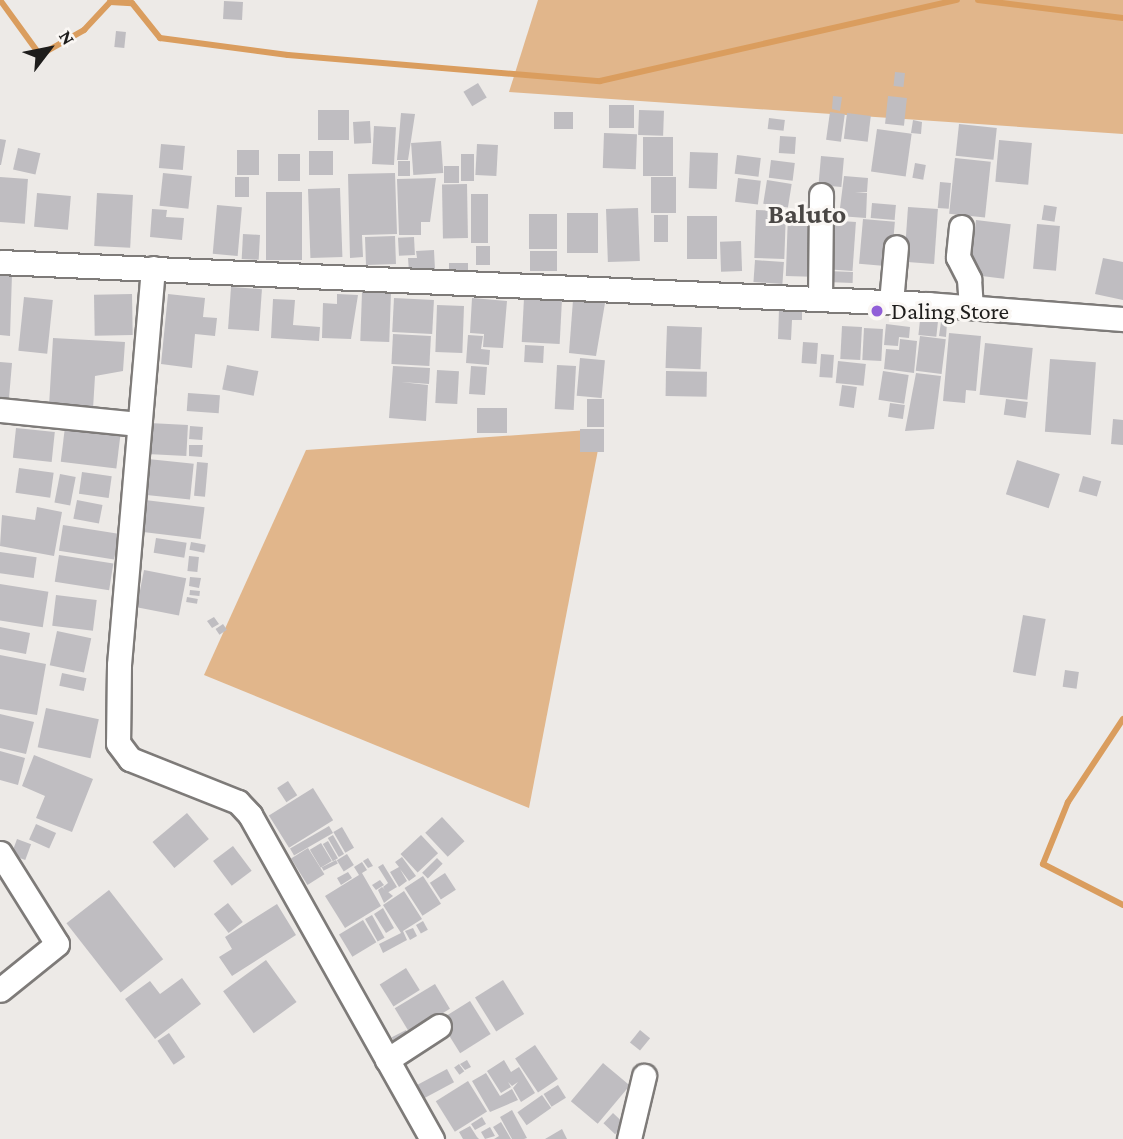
<!DOCTYPE html>
<html>
<head>
<meta charset="utf-8">
<style>
  body { margin:0 }
  #map { position:relative; width:1123px; height:1139px; overflow:hidden; background:#edeae7; font-family:"Crimson Pro",serif }
  div>[style] { position:absolute }
  [style*='--x'] { left:calc(var(--x)*1px); top:calc(var(--y)*1px); width:calc(var(--w)*1px); rotate:calc(var(--a)*1deg) }
  .green>* { inset:0; background:#e1b68b }
  .stream>* { height:6px; margin:-3px; padding:0 3px; transform-origin:3px; border-radius:3px; background:#da9d5e }
  .building>* { inset:0; background:#bfbdc1; transform-origin:0 0 }
  .roads { filter:drop-shadow(2px 0 #7e7b79) drop-shadow(-2px 0 #7e7b79) drop-shadow(0 2px #7e7b79) drop-shadow(0 -2px #7e7b79) }
  .minor>* { height:23px; margin:-11.5px; padding:0 11.5px; transform-origin:11.5px; border-radius:11.5px; background:#fff }
  .dots>* { width:19px; height:19px; translate:-50% -50%; box-sizing:border-box; border:4px solid #faf7f4; border-radius:50% }
  span { translate:-50% -50%; white-space:nowrap; text-align:center; line-height:1.15; -webkit-text-stroke:6px #faf7f4; paint-order:stroke }
  .poi-label { font-size:24px; color:#1e1d1c }
  .left { translate:0 -50%; text-align:left }
  .quarter-label { font-size:28px; color:#4a4745; font-weight:700 }
  .north { position:absolute; left:14px; top:14px; width:70px; height:70px; -webkit-text-stroke:5px #faf7f4; paint-order:stroke; rotate:58deg; font-size:19px; font-weight:700; line-height:28px; text-align:center; color:#1e1d1c }
  .north::after { content:''; display:block; margin:auto; width:24px; height:32px; background:#1e1d1c; clip-path:polygon(50% 0,100% 100%,50% 72%,0 100%) }
</style>
</head>
<body>
<div id="map">
  <div class="green">
    <i style="clip-path:polygon(538px 0,1123px 0,1123px 134px,509px 92px)"></i>
    <i style="clip-path:polygon(602px 429px,529px 808px,204px 675px,306px 450px)"></i>
  </div>
  <div class="stream">
    <i style="--x:0;--y:0;--w:68;--a:54"></i>
    <i style="--x:40;--y:55;--w:51;--a:-29.6"></i>
    <i style="--x:84;--y:30;--w:38;--a:-47"></i>
    <i style="--x:110;--y:2;--w:22;--a:3"></i>
    <i style="--x:132;--y:3;--w:45;--a:51.3"></i>
    <i style="--x:160;--y:38;--w:129;--a:7.6"></i>
    <i style="--x:288;--y:55;--w:313;--a:4.8"></i>
    <i style="--x:600;--y:81;--w:366;--a:-12.8"></i>
    <i style="--x:978;--y:0;--w:146;--a:7.1"></i>
    <i style="--x:1123;--y:719;--w:100;--a:123.5"></i>
    <i style="--x:1068;--y:802;--w:67;--a:112"></i>
    <i style="--x:1043;--y:864;--w:90;--a:27.1"></i>
  </div>
  <div class="building">
    <i style="left:224px;top:1px;width:19px;height:18px;rotate:3deg"></i>
    <i style="left:116px;top:31px;width:10px;height:16px;rotate:6deg"></i>
    <i style="left:895px;top:72px;width:10px;height:14px;rotate:6deg"></i>
    <i style="left:478px;top:83px;width:17px;height:17px;rotate:59deg"></i>
    <i style="clip-path:polygon(833px 96px,842px 97px,840px 111px,832px 109px)"></i>
    <i style="left:888px;top:96px;width:19px;height:28px;rotate:6deg"></i>
    <i style="left:609px;top:105px;width:25px;height:23px"></i>
    <i style="left:349px;top:110px;width:30px;height:31px;rotate:90deg"></i>
    <i style="left:639px;top:110px;width:25px;height:25px;rotate:2deg"></i>
    <i style="left:554px;top:112px;width:19px;height:17px"></i>
    <i style="left:830px;top:112px;width:15px;height:28px;rotate:8deg"></i>
    <i style="clip-path:polygon(401px 113px,415px 114px,408px 160px,397px 160px)"></i>
    <i style="left:847px;top:113px;width:24px;height:26px;rotate:7deg"></i>
    <i style="left:769px;top:118px;width:16px;height:11px;rotate:7deg"></i>
    <i style="clip-path:polygon(913px 120px,922px 122px,921px 134px,911px 133px)"></i>
    <i style="left:370px;top:121px;width:22px;height:17px;rotate:87deg"></i>
    <i style="left:959px;top:124px;width:38px;height:32px;rotate:6deg"></i>
    <i style="left:374px;top:126px;width:22px;height:38px;rotate:3deg"></i>
    <i style="left:877px;top:129px;width:35px;height:43px;rotate:8deg"></i>
    <i style="left:604px;top:133px;width:33px;height:35px;rotate:2deg"></i>
    <i style="left:780px;top:136px;width:16px;height:17px;rotate:4deg"></i>
    <i style="left:643px;top:137px;width:30px;height:39px"></i>
    <i style="clip-path:polygon(0 139px,6px 140px,1px 165px,0 165px)"></i>
    <i style="left:999px;top:140px;width:33px;height:42px;rotate:5deg"></i>
    <i style="left:441px;top:141px;width:32px;height:30px;rotate:86deg"></i>
    <i style="left:161px;top:144px;width:24px;height:24px;rotate:5deg"></i>
    <i style="left:477px;top:144px;width:21px;height:31px;rotate:3deg"></i>
    <i style="left:18px;top:148px;width:23px;height:22px;rotate:13deg"></i>
    <i style="left:237px;top:150px;width:22px;height:25px"></i>
    <i style="left:309px;top:151px;width:24px;height:24px"></i>
    <i style="left:690px;top:152px;width:28px;height:36px;rotate:2deg"></i>
    <i style="left:278px;top:154px;width:22px;height:27px"></i>
    <i style="left:461px;top:154px;width:13px;height:27px"></i>
    <i style="left:737px;top:155px;width:24px;height:19px;rotate:7deg"></i>
    <i style="left:821px;top:156px;width:23px;height:29px;rotate:5deg"></i>
    <i style="left:955px;top:158px;width:36px;height:56px;rotate:6deg"></i>
    <i style="left:771px;top:160px;width:24px;height:18px;rotate:7deg"></i>
    <i style="left:398px;top:161px;width:12px;height:15px"></i>
    <i style="left:915px;top:163px;width:11px;height:15px;rotate:10deg"></i>
    <i style="left:459px;top:166px;width:17px;height:15px;rotate:90deg"></i>
    <i style="left:163px;top:173px;width:29px;height:33px;rotate:6deg"></i>
    <i style="clip-path:polygon(395px 173px,397px 234px,362px 235px,363px 257px,350px 258px,348px 174px)"></i>
    <i style="clip-path:polygon(844px 176px,868px 178px,867px 192px,855px 193px,867px 193px,866px 218px,839px 216px)"></i>
    <i style="left:0;top:177px;width:28px;height:45px;rotate:4deg"></i>
    <i style="left:235px;top:177px;width:14px;height:20px"></i>
    <i style="left:651px;top:177px;width:25px;height:36px"></i>
    <i style="clip-path:polygon(436px 178px,430px 222px,421px 222px,421px 235px,399px 235px,397px 179px)"></i>
    <i style="left:738px;top:178px;width:23px;height:24px;rotate:7deg"></i>
    <i style="left:767px;top:180px;width:25px;height:24px;rotate:9deg"></i>
    <i style="left:940px;top:182px;width:11px;height:26px;rotate:5deg"></i>
    <i style="left:467px;top:184px;width:54px;height:25px;rotate:89deg"></i>
    <i style="left:340px;top:188px;width:69px;height:32px;rotate:88deg"></i>
    <i style="left:266px;top:192px;width:36px;height:68px"></i>
    <i style="left:37px;top:193px;width:34px;height:34px;rotate:5deg"></i>
    <i style="left:97px;top:193px;width:36px;height:53px;rotate:3deg"></i>
    <i style="left:471px;top:194px;width:17px;height:49px"></i>
    <i style="left:872px;top:203px;width:24px;height:15px;rotate:5deg"></i>
    <i style="left:217px;top:205px;width:25px;height:49px;rotate:5deg"></i>
    <i style="left:1044px;top:205px;width:13px;height:15px;rotate:9deg"></i>
    <i style="left:908px;top:207px;width:30px;height:55px;rotate:4deg"></i>
    <i style="left:638px;top:208px;width:53px;height:32px;rotate:88deg"></i>
    <i style="clip-path:polygon(152px 209px,167px 210px,166px 217px,184px 218px,182px 240px,150px 237px)"></i>
    <i style="left:756px;top:210px;width:30px;height:48px;rotate:2deg"></i>
    <i style="left:567px;top:213px;width:31px;height:40px"></i>
    <i style="left:529px;top:214px;width:28px;height:35px"></i>
    <i style="left:788px;top:214px;width:25px;height:62px;rotate:2deg"></i>
    <i style="left:654px;top:215px;width:14px;height:27px"></i>
    <i style="left:687px;top:216px;width:30px;height:43px"></i>
    <i style="left:863px;top:219px;width:32px;height:45px;rotate:5deg"></i>
    <i style="left:827px;top:220px;width:29px;height:49px;rotate:4deg"></i>
    <i style="left:976px;top:220px;width:35px;height:55px;rotate:7deg"></i>
    <i style="left:1037px;top:224px;width:23px;height:45px;rotate:5deg"></i>
    <i style="left:243px;top:234px;width:17px;height:25px;rotate:3deg"></i>
    <i style="left:395px;top:236px;width:28px;height:30px;rotate:88deg"></i>
    <i style="left:414px;top:237px;width:18px;height:16px;rotate:87deg"></i>
    <i style="left:741px;top:241px;width:30px;height:21px;rotate:88deg"></i>
    <i style="left:476px;top:246px;width:14px;height:19px"></i>
    <i style="clip-path:polygon(434px 250px,435px 270px,409px 272px,408px 258px,417px 258px,416px 251px)"></i>
    <i style="left:530px;top:251px;width:27px;height:20px"></i>
    <i style="clip-path:polygon(1103px 258px,1123px 262px,1123px 300px,1095px 294px)"></i>
    <i style="left:755px;top:260px;width:29px;height:22px;rotate:4deg"></i>
    <i style="left:449px;top:263px;width:19px;height:15px"></i>
    <i style="left:827px;top:271px;width:26px;height:11px;rotate:2deg"></i>
    <i style="clip-path:polygon(0 274px,12px 274px,10px 336px,0 335px)"></i>
    <i style="left:231px;top:287px;width:31px;height:42px;rotate:4deg"></i>
    <i style="left:362px;top:292px;width:29px;height:49px;rotate:2deg"></i>
    <i style="left:132px;top:294px;width:41px;height:38px;rotate:89deg"></i>
    <i style="clip-path:polygon(168px 294px,205px 298px,203px 317px,217px 318px,215px 336px,195px 334px,192px 368px,161px 364px)"></i>
    <i style="clip-path:polygon(337px 294px,358px 295px,351px 339px,322px 338px,323px 303px,337px 304px)"></i>
    <i style="left:24px;top:297px;width:29px;height:54px;rotate:6deg"></i>
    <i style="left:394px;top:298px;width:40px;height:34px;rotate:3deg"></i>
    <i style="clip-path:polygon(472px 298px,507px 301px,503px 348px,483px 347px,484px 334px,470px 333px)"></i>
    <i style="left:524px;top:298px;width:38px;height:44px;rotate:3deg"></i>
    <i style="clip-path:polygon(273px 299px,295px 300px,293px 325px,320px 327px,319px 341px,271px 338px)"></i>
    <i style="clip-path:polygon(573px 300px,605px 303px,596px 356px,569px 353px)"></i>
    <i style="left:437px;top:305px;width:27px;height:47px;rotate:2deg"></i>
    <i style="clip-path:polygon(779px 309px,802px 310px,802px 320px,792px 320px,791px 340px,778px 339px)"></i>
    <i style="left:920px;top:320px;width:18px;height:15px;rotate:6deg"></i>
    <i style="clip-path:polygon(941px 322px,947px 323px,946px 337px,939px 336px)"></i>
    <i style="clip-path:polygon(886px 324px,910px 327px,909px 338px,899px 337px,898px 346px,884px 345px)"></i>
    <i style="left:667px;top:326px;width:35px;height:42px;rotate:2deg"></i>
    <i style="left:842px;top:326px;width:20px;height:33px;rotate:3deg"></i>
    <i style="left:864px;top:328px;width:19px;height:32px;rotate:3deg"></i>
    <i style="clip-path:polygon(949px 333px,981px 336px,976px 391px,966px 390px,965px 403px,943px 401px)"></i>
    <i style="left:393px;top:334px;width:38px;height:30px;rotate:3deg"></i>
    <i style="clip-path:polygon(468px 335px,483px 336px,481px 349px,490px 350px,489px 365px,466px 363px)"></i>
    <i style="left:920px;top:336px;width:26px;height:35px;rotate:7deg"></i>
    <i style="clip-path:polygon(53px 338px,125px 342px,123px 371px,95px 376px,93px 409px,49px 406px)"></i>
    <i style="clip-path:polygon(900px 339px,917px 341px,914px 373px,884px 369px,886px 349px,899px 350px)"></i>
    <i style="left:803px;top:342px;width:15px;height:21px;rotate:4deg"></i>
    <i style="left:985px;top:343px;width:48px;height:52px;rotate:6deg"></i>
    <i style="left:525px;top:345px;width:19px;height:17px;rotate:3deg"></i>
    <i style="left:821px;top:354px;width:13px;height:23px;rotate:4deg"></i>
    <i style="left:580px;top:358px;width:25px;height:38px;rotate:5deg"></i>
    <i style="left:1050px;top:359px;width:46px;height:73px;rotate:4deg"></i>
    <i style="left:838px;top:361px;width:28px;height:22px;rotate:6deg"></i>
    <i style="clip-path:polygon(0 362px,12px 363px,9px 398px,0 397px)"></i>
    <i style="left:227px;top:365px;width:32px;height:25px;rotate:11deg"></i>
    <i style="left:557px;top:365px;width:19px;height:44px;rotate:3deg"></i>
    <i style="clip-path:polygon(393px 366px,430px 368px,429px 384px,401px 382px,428px 385px,426px 421px,389px 418px)"></i>
    <i style="left:471px;top:366px;width:16px;height:28px;rotate:4deg"></i>
    <i style="left:437px;top:370px;width:22px;height:33px;rotate:3deg"></i>
    <i style="left:666px;top:371px;width:41px;height:25px;rotate:1deg"></i>
    <i style="left:883px;top:371px;width:26px;height:29px;rotate:9deg"></i>
    <i style="clip-path:polygon(916px 373px,941px 376px,934px 429px,905px 431px)"></i>
    <i style="left:842px;top:385px;width:15px;height:21px;rotate:8deg"></i>
    <i style="left:188px;top:393px;width:32px;height:18px;rotate:4deg"></i>
    <i style="left:587px;top:399px;width:17px;height:28px"></i>
    <i style="left:1006px;top:399px;width:22px;height:16px;rotate:8deg"></i>
    <i style="left:890px;top:403px;width:15px;height:14px;rotate:8deg"></i>
    <i style="left:477px;top:408px;width:30px;height:25px"></i>
    <i style="clip-path:polygon(1113px 419px,1123px 420px,1123px 445px,1111px 444px)"></i>
    <i style="left:149px;top:423px;width:39px;height:31px;rotate:3deg"></i>
    <i style="left:190px;top:426px;width:13px;height:13px;rotate:4deg"></i>
    <i style="left:65px;top:427px;width:56px;height:35px;rotate:7deg"></i>
    <i style="left:16px;top:428px;width:39px;height:30px;rotate:6deg"></i>
    <i style="left:580px;top:429px;width:24px;height:23px"></i>
    <i style="clip-path:polygon(189px 445px,203px 445px,202px 457px,189px 456px)"></i>
    <i style="left:148px;top:459px;width:46px;height:36px;rotate:6deg"></i>
    <i style="left:1017px;top:460px;width:45px;height:36px;rotate:18deg"></i>
    <i style="left:197px;top:462px;width:11px;height:34px;rotate:5deg"></i>
    <i style="left:19px;top:468px;width:35px;height:25px;rotate:8deg"></i>
    <i style="left:82px;top:472px;width:30px;height:22px;rotate:8deg"></i>
    <i style="left:60px;top:474px;width:16px;height:29px;rotate:11deg"></i>
    <i style="left:1083px;top:476px;width:19px;height:16px;rotate:16deg"></i>
    <i style="left:77px;top:500px;width:26px;height:19px;rotate:11deg"></i>
    <i style="left:145px;top:500px;width:60px;height:32px;rotate:7deg"></i>
    <i style="clip-path:polygon(37px 507px,62px 512px,54px 556px,0 546px,2px 515px,35px 520px)"></i>
    <i style="left:63px;top:525px;width:56px;height:26px;rotate:9deg"></i>
    <i style="left:156px;top:538px;width:31px;height:15px;rotate:9deg"></i>
    <i style="left:191px;top:542px;width:15px;height:8px;rotate:11deg"></i>
    <i style="left:0;top:552px;width:37px;height:21px;rotate:8deg"></i>
    <i style="left:59px;top:555px;width:55px;height:27px;rotate:9deg"></i>
    <i style="left:189px;top:556px;width:10px;height:15px;rotate:6deg"></i>
    <i style="left:144px;top:570px;width:43px;height:38px;rotate:11deg"></i>
    <i style="clip-path:polygon(190px 577px,201px 578px,199px 588px,189px 586px)"></i>
    <i style="left:0;top:584px;width:49px;height:36px;rotate:9deg"></i>
    <i style="left:190px;top:590px;width:10px;height:5px;rotate:6deg"></i>
    <i style="left:56px;top:595px;width:41px;height:31px;rotate:7deg"></i>
    <i style="left:187px;top:597px;width:11px;height:5px;rotate:10deg"></i>
    <i style="left:1023px;top:615px;width:23px;height:58px;rotate:10deg"></i>
    <i style="clip-path:polygon(214px 617px,219px 624px,212px 628px,207px 621px)"></i>
    <i style="left:223px;top:624px;width:7px;height:9px;rotate:56deg"></i>
    <i style="clip-path:polygon(0 627px,30px 633px,26px 654px,0 649px)"></i>
    <i style="left:57px;top:631px;width:35px;height:35px;rotate:12deg"></i>
    <i style="clip-path:polygon(0 655px,46px 664px,37px 715px,0 709px)"></i>
    <i style="left:1065px;top:670px;width:14px;height:17px;rotate:8deg"></i>
    <i style="left:62px;top:673px;width:25px;height:13px;rotate:12deg"></i>
    <i style="left:46px;top:708px;width:54px;height:40px;rotate:12deg"></i>
    <i style="clip-path:polygon(0 714px,34px 722px,26px 754px,0 748px)"></i>
    <i style="clip-path:polygon(0 751px,25px 758px,18px 785px,0 780px)"></i>
    <i style="clip-path:polygon(34px 755px,93px 779px,72px 832px,36px 818px,45px 796px,22px 786px)"></i>
    <i style="left:288px;top:781px;width:17px;height:13px;rotate:57deg"></i>
    <i style="left:313px;top:788px;width:38px;height:52px;rotate:58deg"></i>
    <i style="left:187px;top:813px;width:34px;height:45px;rotate:50deg"></i>
    <i style="left:442px;top:817px;width:33px;height:23px;rotate:47deg"></i>
    <i style="left:36px;top:824px;width:22px;height:17px;rotate:24deg"></i>
    <i style="left:329px;top:826px;width:8px;height:45px;rotate:60deg"></i>
    <i style="left:342px;top:827px;width:24px;height:10px;rotate:60deg"></i>
    <i style="left:333px;top:835px;width:22px;height:6px;rotate:60deg"></i>
    <i style="left:421px;top:835px;width:25px;height:28px;rotate:47deg"></i>
    <i style="left:17px;top:839px;width:15px;height:17px;rotate:20deg"></i>
    <i style="left:328px;top:841px;width:20px;height:6px;rotate:60deg"></i>
    <i style="left:321px;top:843px;width:21px;height:13px;rotate:59deg"></i>
    <i style="left:233px;top:846px;width:31px;height:25px;rotate:53deg"></i>
    <i style="left:308px;top:848px;width:31px;height:20px;rotate:58deg"></i>
    <i style="left:347px;top:854px;width:13px;height:12px;rotate:58deg"></i>
    <i style="clip-path:polygon(402px 857px,416px 876px,409px 881px,400px 869px,407px 881px,399px 887px,390px 872px,399px 867px,395px 862px)"></i>
    <i style="clip-path:polygon(368px 858px,373px 866px,368px 868px,363px 861px)"></i>
    <i style="left:437px;top:858px;width:8px;height:21px;rotate:45deg"></i>
    <i style="left:336px;top:860px;width:4px;height:16px;rotate:63deg"></i>
    <i style="clip-path:polygon(362px 862px,367px 870px,362px 873px,381px 906px,345px 928px,325px 896px,359px 875px,354px 867px)"></i>
    <i style="clip-path:polygon(383px 864px,397px 887px,387px 893px,383px 887px,388px 883px,378px 867px)"></i>
    <i style="clip-path:polygon(348px 872px,352px 878px,341px 885px,337px 878px)"></i>
    <i style="left:445px;top:873px;width:20px;height:18px;rotate:57deg"></i>
    <i style="left:423px;top:876px;width:33px;height:22px;rotate:57deg"></i>
    <i style="clip-path:polygon(380px 880px,384px 885px,376px 890px,372px 885px)"></i>
    <i style="clip-path:polygon(382px 887px,393px 896px,384px 903px,378px 890px)"></i>
    <i style="left:109px;top:890px;width:88px;height:54px;rotate:52deg"></i>
    <i style="clip-path:polygon(404px 891px,422px 919px,403px 931px,407px 940px,383px 953px,379px 944px,401px 933px,383px 905px)"></i>
    <i style="left:228px;top:903px;width:24px;height:18px;rotate:52deg"></i>
    <i style="clip-path:polygon(277px 904px,296px 935px,232px 976px,219px 957px,232px 949px,225px 937px)"></i>
    <i style="clip-path:polygon(383px 908px,394px 928px,386px 933px,374px 914px)"></i>
    <i style="left:372px;top:915px;width:26px;height:8px;rotate:61deg"></i>
    <i style="left:363px;top:920px;width:26px;height:28px;rotate:59deg"></i>
    <i style="left:423px;top:921px;width:10px;height:8px;rotate:61deg"></i>
    <i style="clip-path:polygon(413px 928px,417px 936px,410px 940px,405px 931px)"></i>
    <i style="left:266px;top:960px;width:52px;height:53px;rotate:54deg"></i>
    <i style="left:406px;top:968px;width:26px;height:31px;rotate:58deg"></i>
    <i style="clip-path:polygon(182px 978px,201px 1004px,155px 1039px,125px 999px,150px 981px,160px 994px)"></i>
    <i style="left:503px;top:980px;width:40px;height:33px;rotate:58deg"></i>
    <i style="left:435px;top:984px;width:29px;height:47px;rotate:59deg"></i>
    <i style="left:470px;top:1001px;width:39px;height:36px;rotate:58deg"></i>
    <i style="left:406px;top:1030px;width:11px;height:16px;rotate:63deg"></i>
    <i style="left:640px;top:1030px;width:13px;height:16px;rotate:39deg"></i>
    <i style="left:169px;top:1033px;width:29px;height:14px;rotate:56deg"></i>
    <i style="left:535px;top:1045px;width:41px;height:24px;rotate:56deg"></i>
    <i style="clip-path:polygon(467px 1060px,471px 1067px,465px 1070px,460px 1064px)"></i>
    <i style="clip-path:polygon(504px 1060px,511px 1072px,519px 1067px,535px 1093px,521px 1102px,513px 1088px,518px 1082px,512px 1086px,508px 1082px,511px 1087px,501px 1093px,487px 1071px)"></i>
    <i style="left:603px;top:1063px;width:35px;height:50px;rotate:40deg"></i>
    <i style="left:459px;top:1064px;width:9px;height:6px;rotate:54deg"></i>
    <i style="left:447px;top:1069px;width:15px;height:36px;rotate:62deg"></i>
    <i style="clip-path:polygon(486px 1073px,500px 1096px,512px 1089px,518px 1100px,490px 1112px,472px 1081px)"></i>
    <i style="left:468px;top:1081px;width:36px;height:38px;rotate:58deg"></i>
    <i style="left:558px;top:1085px;width:15px;height:17px;rotate:58deg"></i>
    <i style="left:542px;top:1095px;width:16px;height:30px;rotate:55deg"></i>
    <i style="clip-path:polygon(512px 1110px,527px 1138px,524px 1139px,512px 1139px,500px 1117px)"></i>
    <i style="left:613px;top:1113px;width:16px;height:14px;rotate:43deg"></i>
    <i style="clip-path:polygon(482px 1117px,486px 1124px,475px 1130px,471px 1124px)"></i>
    <i style="clip-path:polygon(501px 1122px,511px 1139px,494px 1139px,499px 1136px,493px 1127px)"></i>
    <i style="clip-path:polygon(470px 1126px,477px 1137px,479px 1139px,463px 1139px,459px 1132px)"></i>
    <i style="clip-path:polygon(490px 1127px,495px 1136px,485px 1139px,481px 1132px)"></i>
    <i style="clip-path:polygon(562px 1129px,567px 1139px,545px 1139px)"></i>
  </div>
  <div class="roads">
    <div class="minor">
      <i style="--x:961;--y:227;--w:30;--a:96"></i>
      <i style="--x:958;--y:257;--w:25;--a:63"></i>
      <i style="--x:969;--y:279;--w:28;--a:86"></i>
      <i style="--x:0;--y:262;--w:929;--a:2.59"></i>
      <i style="--x:928;--y:304;--w:196;--a:4.4"></i>
      <i style="--x:153;--y:268;--w:398;--a:94.9"></i>
      <i style="--x:119;--y:665;--w:78;--a:90.7"></i>
      <i style="--x:118;--y:743;--w:20;--a:53"></i>
      <i style="--x:130;--y:759;--w:116;--a:21.7"></i>
      <i style="--x:238;--y:802;--w:18;--a:47"></i>
      <i style="--x:250;--y:815;--w:372;--a:60.7"></i>
      <i style="--x:820;--y:298;--w:103;--a:-89.4"></i>
      <i style="--x:891;--y:302;--w:55;--a:-84.8"></i>
      <i style="--x:0;--y:410;--w:140;--a:5.8"></i>
      <i style="--x:0;--y:853;--w:107;--a:57.9"></i>
      <i style="--x:57;--y:944;--w:73;--a:141.1"></i>
      <i style="--x:387;--y:1060;--w:62;--a:-33.2"></i>
      <i style="--x:629;--y:1139;--w:65;--a:-76.6"></i>
    </div>
  </div>
  <div class="dots">
    <i style="left:877px;top:311px;background:#915fd8"></i>
  </div>
  <div class="poi-label">
    <span class="left" style="left:891px;top:311px">Daling Store</span>
  </div>
  <div class="quarter-label">
    <span style="left:807px;top:214px">Baluto</span>
  </div>
  <div class="north">N</div>
</div>
</body>
</html>
